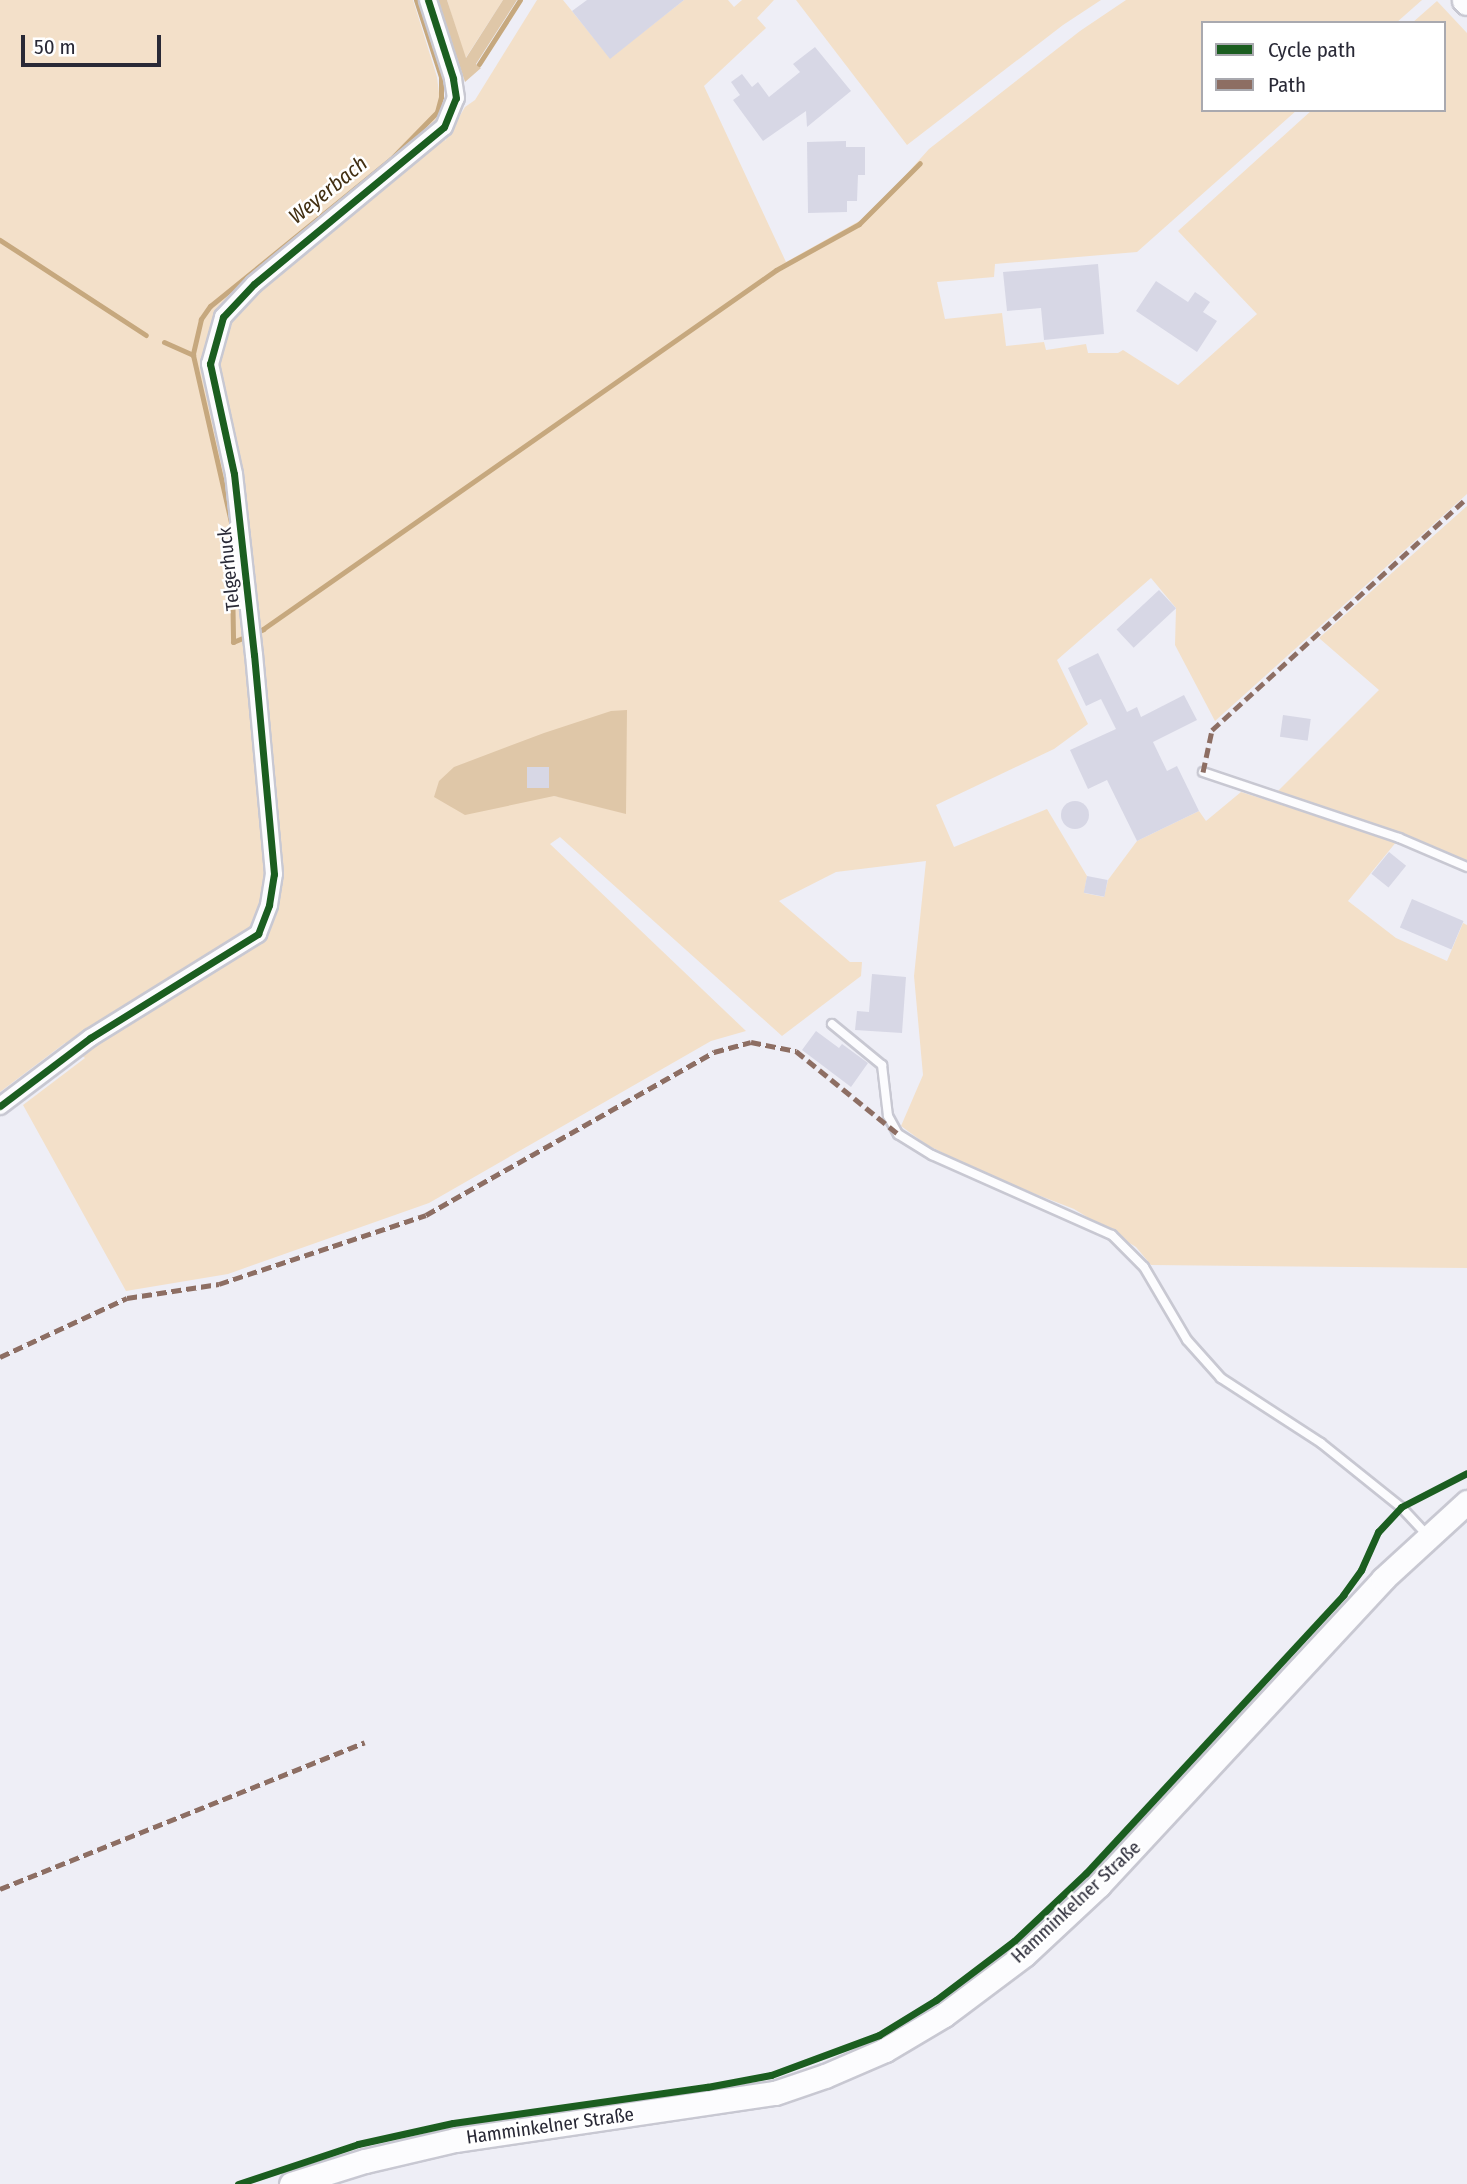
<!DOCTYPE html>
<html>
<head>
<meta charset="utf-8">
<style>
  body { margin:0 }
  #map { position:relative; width:1467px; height:2184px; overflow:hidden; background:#eeeef6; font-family:"Fira Sans Condensed",sans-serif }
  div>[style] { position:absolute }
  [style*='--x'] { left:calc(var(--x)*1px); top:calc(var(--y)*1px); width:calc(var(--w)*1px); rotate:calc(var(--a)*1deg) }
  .green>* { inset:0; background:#f3e0c9 }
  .forest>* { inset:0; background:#dfc7a8 }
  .stream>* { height:5px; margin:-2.5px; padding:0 2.5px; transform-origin:2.5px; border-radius:2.5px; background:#c6a87e }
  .building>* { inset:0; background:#d7d7e5; transform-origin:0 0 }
  .round { border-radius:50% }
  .roads { filter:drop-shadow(2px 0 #c8c8d2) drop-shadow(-2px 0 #c8c8d2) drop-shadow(0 2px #c8c8d2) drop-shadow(0 -2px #c8c8d2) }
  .service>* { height:8px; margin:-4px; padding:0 4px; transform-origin:4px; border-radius:4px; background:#fcfcfe }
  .minor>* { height:16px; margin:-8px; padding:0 8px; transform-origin:8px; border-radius:8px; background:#fcfcfe }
  .secondary>* { height:23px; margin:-11.5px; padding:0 11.5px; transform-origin:11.5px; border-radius:11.5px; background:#fcfcfe }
  .quiet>* { height:5px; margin-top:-2.5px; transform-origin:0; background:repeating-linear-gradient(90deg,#8d6e63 0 10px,transparent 0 15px) }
  .cycleway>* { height:7px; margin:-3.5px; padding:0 3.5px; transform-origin:3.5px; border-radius:3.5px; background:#1b5e20 }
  span { translate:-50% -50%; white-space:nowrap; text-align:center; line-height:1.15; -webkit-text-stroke:5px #fff; paint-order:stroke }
  .street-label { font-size:19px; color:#292936 }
  .water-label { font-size:21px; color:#422f12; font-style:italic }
  .legend { position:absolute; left:1201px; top:21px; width:245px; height:91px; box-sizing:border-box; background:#fff; border:2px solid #a9a9af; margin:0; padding:9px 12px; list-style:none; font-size:21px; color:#292936 }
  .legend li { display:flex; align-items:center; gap:14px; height:35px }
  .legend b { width:35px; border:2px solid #a9a9af }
  .scale { position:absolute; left:21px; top:35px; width:140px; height:32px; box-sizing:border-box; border:4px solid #292936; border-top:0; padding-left:9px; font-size:21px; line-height:24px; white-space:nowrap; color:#292936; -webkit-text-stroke:5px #fff; paint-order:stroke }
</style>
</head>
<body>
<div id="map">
  <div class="green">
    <i style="clip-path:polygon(evenodd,0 0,413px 0,437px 77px,445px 141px,465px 107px,475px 100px,537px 0,563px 0,610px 58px,684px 0,728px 0,734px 7px,742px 0,774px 0,757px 18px,766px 28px,704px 86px,786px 262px,870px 215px,929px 149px,1080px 31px,1126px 0,1422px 0,1396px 23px,1203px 23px,1203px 110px,1297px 110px,1137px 252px,995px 264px,994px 277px,937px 282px,945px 319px,1002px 313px,1006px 346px,1044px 342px,1046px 350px,1086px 344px,1088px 353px,1118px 353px,1123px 350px,1178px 385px,1257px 314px,1178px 231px,1312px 110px,1444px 110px,1444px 23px,1412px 23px,1437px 1px,1467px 33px,1467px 494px,1215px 721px,1175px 645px,1176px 608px,1151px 578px,1057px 660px,1088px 724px,1054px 749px,936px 805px,954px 847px,1047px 809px,1087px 876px,1084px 893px,1104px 897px,1108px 880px,1137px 841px,1199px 811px,1206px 821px,1241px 792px,1397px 841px,1348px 901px,1396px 938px,1447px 961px,1463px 923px,1467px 925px,1467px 1268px,1151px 1265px,1136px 1247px,1074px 1209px,994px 1178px,927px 1145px,901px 1126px,923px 1075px,914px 976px,926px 861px,836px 872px,779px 901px,850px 962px,862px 962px,861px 976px,782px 1036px,560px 837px,550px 844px,746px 1031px,711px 1041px,429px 1203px,228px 1274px,126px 1291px,23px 1105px,85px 1058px,65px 1043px,0 1092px,0 0,627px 710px,583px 801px,554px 796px,627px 710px)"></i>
    <i style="clip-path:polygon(447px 0,503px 0,465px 59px)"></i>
    <i style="clip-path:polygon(796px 0,1101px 0,1063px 25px,907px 145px)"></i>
    <i style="clip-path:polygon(1467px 506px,1467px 864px,1278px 791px,1379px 690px,1319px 638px)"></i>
  </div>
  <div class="forest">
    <i style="clip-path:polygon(438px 0,447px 0,466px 58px,503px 0,517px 0,476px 64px,481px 68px,465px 82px)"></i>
    <i style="clip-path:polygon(627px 710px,626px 814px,554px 796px,465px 815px,434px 797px,439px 781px,454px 767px,544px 733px,611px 711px)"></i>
  </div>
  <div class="stream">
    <i style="--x:416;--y:0;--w:81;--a:72"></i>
    <i style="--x:441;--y:77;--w:20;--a:90"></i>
    <i style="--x:441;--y:97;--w:16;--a:105"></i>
    <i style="--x:437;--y:112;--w:66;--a:134.4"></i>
    <i style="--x:391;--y:159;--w:233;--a:140.9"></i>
    <i style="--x:210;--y:306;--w:16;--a:125"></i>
    <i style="--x:201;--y:319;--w:37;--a:103"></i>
    <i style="--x:193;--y:355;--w:171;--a:77.2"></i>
    <i style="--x:231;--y:522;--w:120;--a:89"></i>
    <i style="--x:233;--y:642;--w:33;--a:-23"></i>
    <i style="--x:263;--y:629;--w:626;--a:-34.98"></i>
    <i style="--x:776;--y:270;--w:95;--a:-29"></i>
    <i style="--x:859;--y:224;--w:86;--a:-45"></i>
    <i style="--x:479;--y:64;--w:76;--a:-57.4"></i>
    <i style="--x:0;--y:240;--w:174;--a:33.1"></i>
    <i style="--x:164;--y:342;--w:32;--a:24"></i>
  </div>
  <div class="building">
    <i style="clip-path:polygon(587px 0,684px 0,610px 59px,572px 11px)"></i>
    <i style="clip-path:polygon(815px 47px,851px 91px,807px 127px,806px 111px,763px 141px,733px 100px,740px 95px,731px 82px,742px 74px,752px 87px,758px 82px,769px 97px,800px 72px,793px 64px)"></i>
    <i style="clip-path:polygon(846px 141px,846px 147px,865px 147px,865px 175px,858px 175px,857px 201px,847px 201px,847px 212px,808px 213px,807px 142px)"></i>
    <i style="clip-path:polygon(1098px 264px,1104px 334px,1044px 340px,1041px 308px,1007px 311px,1003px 272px)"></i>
    <i style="clip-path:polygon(1156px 281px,1188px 302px,1195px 292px,1210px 302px,1203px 312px,1217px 321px,1197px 352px,1136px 311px)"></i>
    <i style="left:1159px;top:590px;width:25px;height:58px;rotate:47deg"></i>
    <i style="clip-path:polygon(1098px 653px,1127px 712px,1137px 707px,1141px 717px,1184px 695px,1197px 720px,1153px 742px,1167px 771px,1177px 766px,1199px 811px,1137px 841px,1107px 780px,1088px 789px,1070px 750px,1116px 729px,1101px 699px,1086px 706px,1068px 668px)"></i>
    <i style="left:1283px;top:715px;width:28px;height:22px;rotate:8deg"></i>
    <i style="left:549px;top:767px;width:21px;height:22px;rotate:90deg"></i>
    <i class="round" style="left:1061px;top:801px;width:28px;height:28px"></i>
    <i style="left:1389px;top:852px;width:22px;height:28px;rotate:39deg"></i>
    <i style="left:1087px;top:876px;width:21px;height:17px;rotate:11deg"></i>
    <i style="left:1412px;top:899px;width:56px;height:31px;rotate:23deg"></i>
    <i style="clip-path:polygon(872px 974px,906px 977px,902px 1033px,855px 1030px,857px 1011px,869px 1012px)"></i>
    <i style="clip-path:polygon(816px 1031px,839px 1048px,842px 1044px,868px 1063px,851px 1087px,802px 1050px)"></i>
  </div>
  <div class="roads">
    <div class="service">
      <i style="--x:1203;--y:772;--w:207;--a:18.6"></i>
      <i style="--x:1399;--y:838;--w:74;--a:23.1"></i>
      <i style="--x:832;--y:1024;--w:65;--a:39.4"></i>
      <i style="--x:882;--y:1065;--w:51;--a:83.3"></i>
      <i style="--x:888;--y:1116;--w:21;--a:61"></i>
      <i style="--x:898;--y:1134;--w:40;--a:32"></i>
      <i style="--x:932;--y:1155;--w:197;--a:24"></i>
      <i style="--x:1112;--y:1235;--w:45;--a:45"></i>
      <i style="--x:1144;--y:1267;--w:85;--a:59.5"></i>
      <i style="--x:1187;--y:1340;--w:51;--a:48.2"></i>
      <i style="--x:1221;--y:1378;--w:119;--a:33"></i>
      <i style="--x:1321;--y:1443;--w:102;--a:38.7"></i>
      <i style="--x:1401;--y:1507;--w:40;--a:47"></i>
    </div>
    <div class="minor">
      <i style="--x:0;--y:1106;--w:113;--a:-37.1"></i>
      <i style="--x:90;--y:1038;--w:198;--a:-31.8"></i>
      <i style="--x:258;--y:934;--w:31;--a:-69"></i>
      <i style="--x:269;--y:905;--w:31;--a:-81"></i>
      <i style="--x:274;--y:874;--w:220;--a:-95.2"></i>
      <i style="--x:254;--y:655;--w:182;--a:-96.3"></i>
      <i style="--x:234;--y:474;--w:113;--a:-102.3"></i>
      <i style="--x:210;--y:364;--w:49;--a:-74.5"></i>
      <i style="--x:223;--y:317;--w:45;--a:-46.8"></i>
      <i style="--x:254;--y:284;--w:246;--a:-39.6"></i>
      <i style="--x:444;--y:127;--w:31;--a:-68"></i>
      <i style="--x:456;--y:98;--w:20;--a:-99"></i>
      <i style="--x:453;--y:78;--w:82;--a:-107.8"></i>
    </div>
    <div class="secondary">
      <i style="--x:1464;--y:0;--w:4;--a:45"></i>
      <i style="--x:291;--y:2184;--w:77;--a:-17.3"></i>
      <i style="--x:365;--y:2161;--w:92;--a:-13.1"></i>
      <i style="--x:455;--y:2140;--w:323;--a:-8.4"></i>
      <i style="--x:775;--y:2093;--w:53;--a:-18.8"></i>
      <i style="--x:825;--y:2076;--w:65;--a:-23.4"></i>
      <i style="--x:885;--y:2050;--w:69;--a:-30.7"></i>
      <i style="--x:944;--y:2015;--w:100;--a:-36.9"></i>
      <i style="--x:1024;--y:1955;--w:103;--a:-43"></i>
      <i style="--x:1099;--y:1885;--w:417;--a:-47.1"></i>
      <i style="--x:1383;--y:1579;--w:114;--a:-42.5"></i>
    </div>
  </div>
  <div class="quiet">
    <i style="--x:1203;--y:772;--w:43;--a:-77.9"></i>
    <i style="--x:1212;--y:730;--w:345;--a:-42.3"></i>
    <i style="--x:0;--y:1357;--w:140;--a:-24.9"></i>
    <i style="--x:127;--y:1298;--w:93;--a:-8.7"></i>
    <i style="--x:219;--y:1284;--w:218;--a:-18.4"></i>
    <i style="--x:426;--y:1215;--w:331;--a:-29.5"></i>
    <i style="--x:714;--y:1052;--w:38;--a:-15"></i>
    <i style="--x:751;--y:1042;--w:46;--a:11.3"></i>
    <i style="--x:796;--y:1051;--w:132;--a:39.1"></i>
    <i style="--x:0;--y:1889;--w:393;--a:-21.9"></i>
  </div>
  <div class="cycleway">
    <i style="--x:0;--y:1106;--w:113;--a:-37.1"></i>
    <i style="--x:90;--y:1038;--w:198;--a:-31.8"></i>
    <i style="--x:258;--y:934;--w:31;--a:-69"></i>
    <i style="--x:269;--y:905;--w:31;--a:-81"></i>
    <i style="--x:274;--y:874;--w:220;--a:-95.2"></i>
    <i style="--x:254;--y:655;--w:182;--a:-96.3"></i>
    <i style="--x:234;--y:474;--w:113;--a:-102.3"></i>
    <i style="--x:210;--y:364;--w:49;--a:-74.5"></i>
    <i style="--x:223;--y:317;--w:45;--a:-46.8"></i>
    <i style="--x:254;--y:284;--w:246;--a:-39.6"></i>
    <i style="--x:444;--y:127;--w:31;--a:-68"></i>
    <i style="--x:456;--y:98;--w:20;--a:-99"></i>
    <i style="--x:453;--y:78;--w:82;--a:-107.8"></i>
    <i style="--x:238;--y:2184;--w:126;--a:-18.4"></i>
    <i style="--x:358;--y:2144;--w:97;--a:-12.5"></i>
    <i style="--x:453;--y:2123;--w:257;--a:-8.1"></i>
    <i style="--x:707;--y:2087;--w:65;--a:-10.6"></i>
    <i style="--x:771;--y:2075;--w:115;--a:-20.3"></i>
    <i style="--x:879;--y:2035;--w:67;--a:-31.6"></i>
    <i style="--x:936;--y:2000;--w:98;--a:-37.1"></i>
    <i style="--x:1014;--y:1941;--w:99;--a:-43.4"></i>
    <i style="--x:1086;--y:1873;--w:379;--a:-47.2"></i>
    <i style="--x:1343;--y:1595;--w:31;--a:-54"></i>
    <i style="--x:1361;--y:1570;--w:42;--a:-65.9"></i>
    <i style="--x:1378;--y:1532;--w:34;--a:-47"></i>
    <i style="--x:1401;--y:1507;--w:74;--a:-27.3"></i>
  </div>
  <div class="street-label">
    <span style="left:229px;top:569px;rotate:-96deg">Telgerhuck</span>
    <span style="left:1076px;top:1902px;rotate:-43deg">Hamminkelner Straße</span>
    <span style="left:550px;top:2126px;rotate:-8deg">Hamminkelner Straße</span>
  </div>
  <div class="water-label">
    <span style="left:328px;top:190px;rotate:-39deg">Weyerbach</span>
  </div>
  <ul class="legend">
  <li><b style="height:9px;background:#1b5e20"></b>Cycle path</li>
  <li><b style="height:9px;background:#8d6e63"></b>Path</li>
  </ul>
  <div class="scale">50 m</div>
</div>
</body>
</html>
